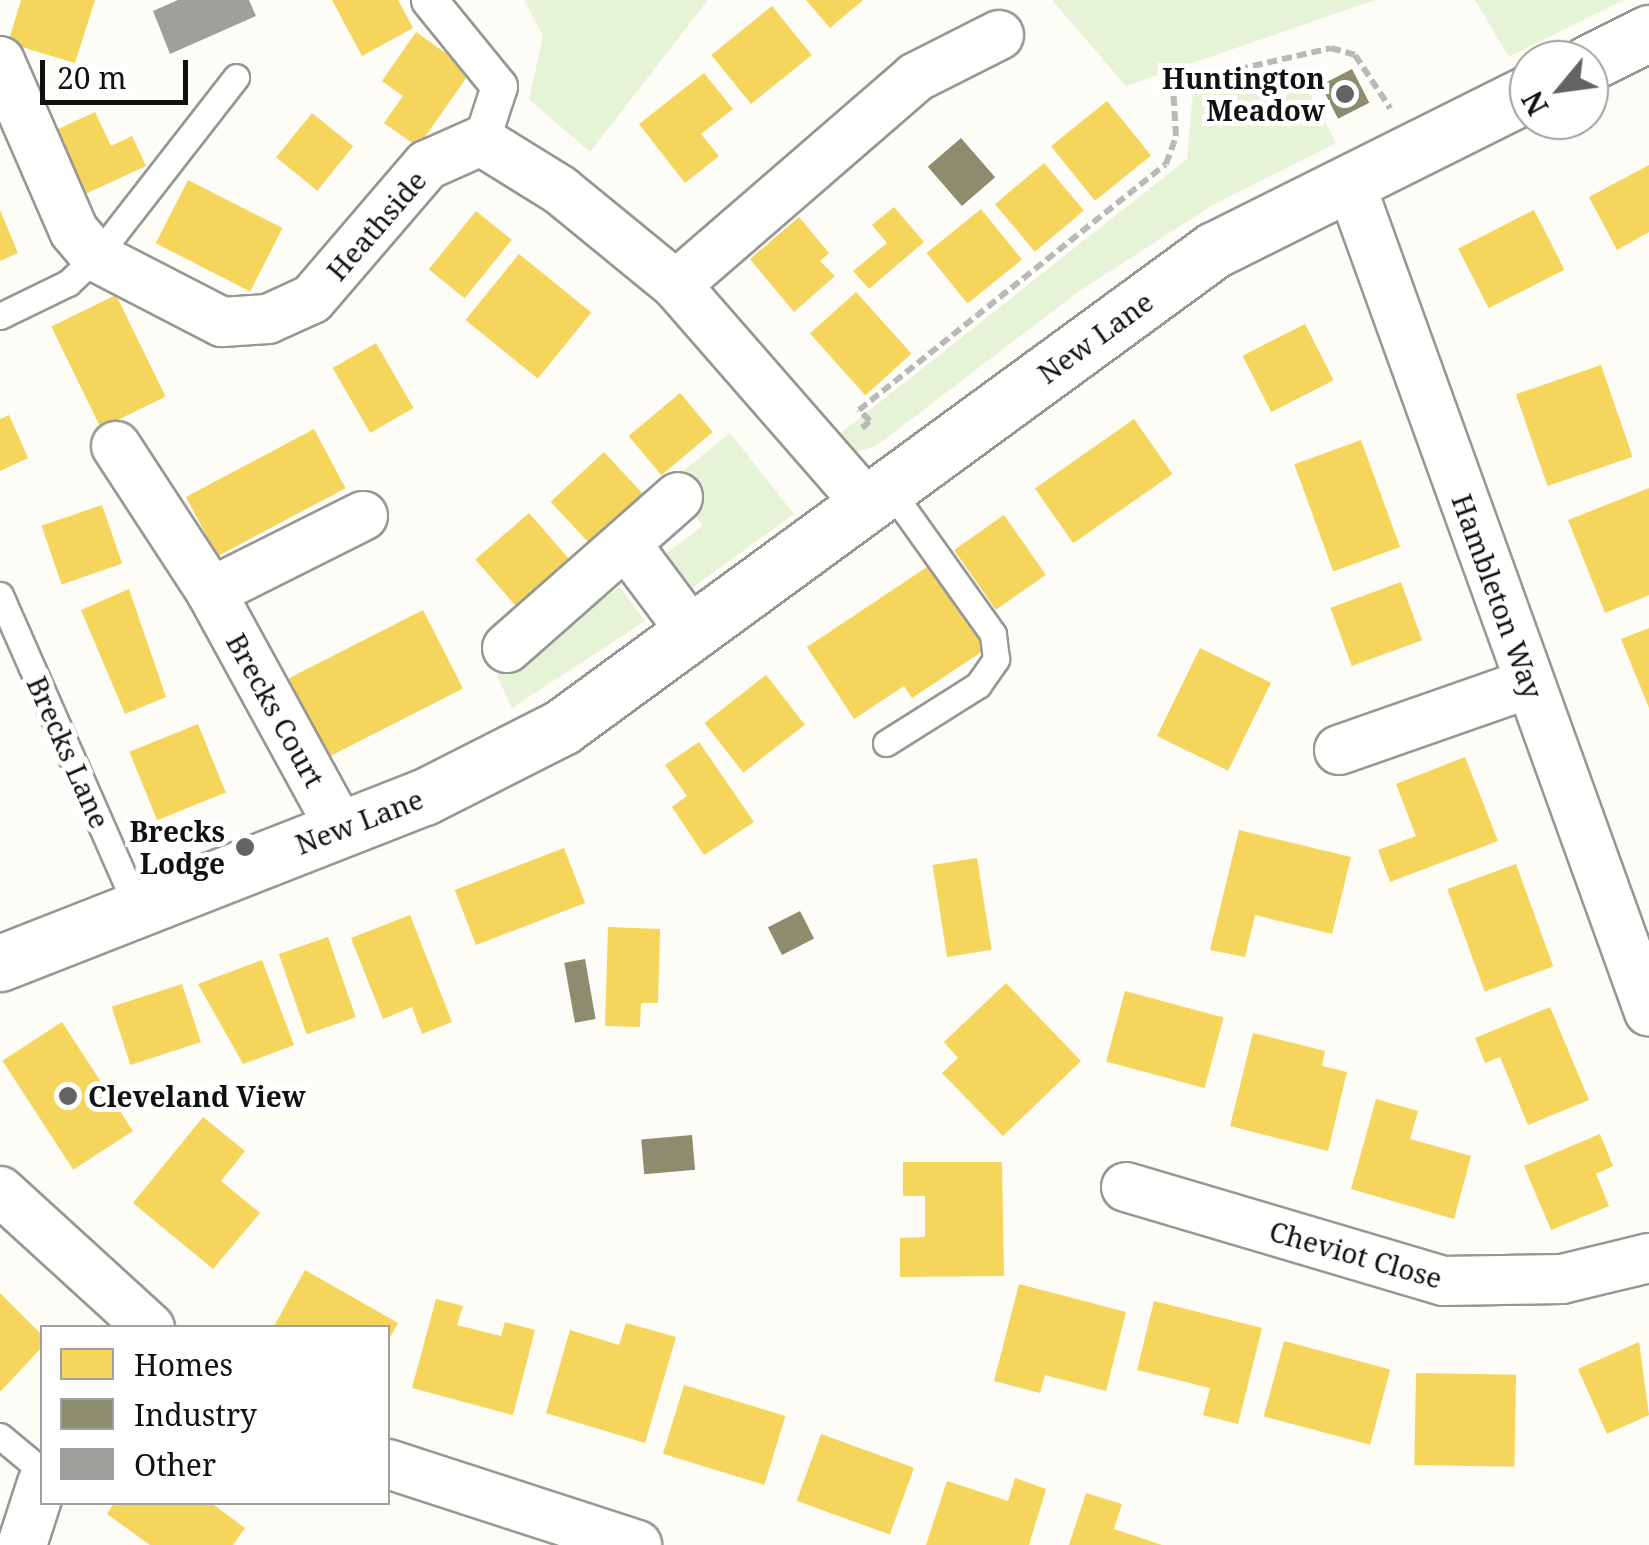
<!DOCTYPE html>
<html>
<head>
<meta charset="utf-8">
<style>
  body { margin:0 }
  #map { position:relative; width:1649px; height:1545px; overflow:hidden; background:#fdfcf7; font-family:"Noto Serif",serif }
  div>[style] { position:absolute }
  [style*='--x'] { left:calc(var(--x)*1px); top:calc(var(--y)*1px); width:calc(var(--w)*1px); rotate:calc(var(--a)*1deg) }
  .green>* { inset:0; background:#e7f3d7 }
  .homes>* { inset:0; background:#f6d55c; transform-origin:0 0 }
  .industry>* { inset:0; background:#8c8c6e; transform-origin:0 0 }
  .building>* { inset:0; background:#a19f9c }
  .path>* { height:6px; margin-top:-3px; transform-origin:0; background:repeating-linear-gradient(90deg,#b9b9b8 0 10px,transparent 0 15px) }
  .roads { filter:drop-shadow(2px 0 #979795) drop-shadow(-2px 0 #979795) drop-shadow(0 2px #979795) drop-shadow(0 -2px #979795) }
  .service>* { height:25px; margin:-12.5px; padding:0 12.5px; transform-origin:12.5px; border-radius:12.5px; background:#fffffe }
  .pedestrian>* { height:35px; margin:-17.5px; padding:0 17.5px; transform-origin:17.5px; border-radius:17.5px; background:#fffffe }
  .minor>* { height:48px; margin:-24px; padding:0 24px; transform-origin:24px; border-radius:24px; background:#fffffe }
  .tertiary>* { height:55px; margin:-27.5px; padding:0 27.5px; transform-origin:27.5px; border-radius:27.5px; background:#fffffe }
  .dots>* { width:28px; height:28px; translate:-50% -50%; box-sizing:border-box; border:5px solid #fff; border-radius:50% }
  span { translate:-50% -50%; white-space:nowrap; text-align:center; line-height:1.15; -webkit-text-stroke:10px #fff; paint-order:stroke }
  .poi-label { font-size:28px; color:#111; font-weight:700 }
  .right { translate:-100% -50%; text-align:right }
  .left { translate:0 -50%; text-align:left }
  .street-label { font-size:28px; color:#111 }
  .legend { position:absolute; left:40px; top:1325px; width:350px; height:180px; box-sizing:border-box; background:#fff; border:2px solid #a0a0a0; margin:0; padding:12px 18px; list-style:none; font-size:30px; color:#111 }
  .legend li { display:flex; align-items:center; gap:20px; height:50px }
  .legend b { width:50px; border:2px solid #a0a0a0 }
  .north { position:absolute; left:1509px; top:40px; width:100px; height:100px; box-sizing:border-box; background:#fff; border:2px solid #a0a0a0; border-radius:50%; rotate:241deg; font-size:28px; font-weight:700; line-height:40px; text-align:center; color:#111 }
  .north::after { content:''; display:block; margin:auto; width:35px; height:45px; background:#646362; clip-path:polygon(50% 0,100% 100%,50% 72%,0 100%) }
  .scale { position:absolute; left:40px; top:60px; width:148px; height:45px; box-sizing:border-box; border:5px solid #111; border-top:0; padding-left:12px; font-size:30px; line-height:35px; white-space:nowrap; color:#111; -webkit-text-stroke:8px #fff; paint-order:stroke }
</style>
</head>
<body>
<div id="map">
  <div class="green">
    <i style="clip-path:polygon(524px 0,708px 0,590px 152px,529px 99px,543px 36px)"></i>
    <i style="clip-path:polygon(1052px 0,1375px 0,1126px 86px)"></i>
    <i style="clip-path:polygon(1475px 0,1624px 0,1509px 57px)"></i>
    <i style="clip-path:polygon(1299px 70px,1336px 143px,1211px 206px,1078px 292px,876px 446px,852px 453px,833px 439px,1187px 159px,1193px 93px)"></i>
    <i style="clip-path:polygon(730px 433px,794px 514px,689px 590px,664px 555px,703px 526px,669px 482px)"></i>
    <i style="clip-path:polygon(620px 587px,645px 621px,512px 708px,497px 676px)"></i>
  </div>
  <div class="homes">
    <i style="clip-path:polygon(21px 0,95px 0,75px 63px,8px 43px)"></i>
    <i style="clip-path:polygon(332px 0,398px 0,413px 28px,362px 56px)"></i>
    <i style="clip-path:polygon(806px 0,863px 0,830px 28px)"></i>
    <i style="left:772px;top:6px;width:63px;height:78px;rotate:51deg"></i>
    <i style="clip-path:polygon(416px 32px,471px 71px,418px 147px,384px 123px,403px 96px,382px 81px)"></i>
    <i style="clip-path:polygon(704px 73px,733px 109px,701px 134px,719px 156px,685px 183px,639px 124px)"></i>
    <i style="left:1107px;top:101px;width:70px;height:72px;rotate:51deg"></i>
    <i style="clip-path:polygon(95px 112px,111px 146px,132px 136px,146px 166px,83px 195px,54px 131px)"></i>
    <i style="left:312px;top:113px;width:53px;height:57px;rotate:39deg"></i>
    <i style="left:1044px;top:163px;width:62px;height:64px;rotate:50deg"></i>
    <i style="clip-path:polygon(1649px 165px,1649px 232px,1617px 250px,1589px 197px)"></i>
    <i style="left:188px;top:180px;width:106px;height:71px;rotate:27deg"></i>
    <i style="clip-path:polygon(894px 207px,924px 242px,869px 289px,853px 271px,887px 243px,872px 225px)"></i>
    <i style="left:981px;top:209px;width:65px;height:70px;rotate:51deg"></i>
    <i style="clip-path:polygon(0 210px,18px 253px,0 261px)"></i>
    <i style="left:1534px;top:210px;width:67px;height:85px;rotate:63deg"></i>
    <i style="left:476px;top:211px;width:46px;height:75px;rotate:39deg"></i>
    <i style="clip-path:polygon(799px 217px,829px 253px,820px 261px,835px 276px,794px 312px,750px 259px)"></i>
    <i style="left:519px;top:254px;width:93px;height:85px;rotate:39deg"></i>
    <i style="left:856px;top:292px;width:83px;height:62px;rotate:48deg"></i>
    <i style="left:116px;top:295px;width:113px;height:72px;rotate:64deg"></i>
    <i style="left:1305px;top:324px;width:63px;height:70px;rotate:63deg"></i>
    <i style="left:376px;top:343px;width:75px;height:50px;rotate:60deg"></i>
    <i style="left:1601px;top:365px;width:97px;height:90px;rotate:71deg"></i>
    <i style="left:680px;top:393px;width:51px;height:67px;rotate:50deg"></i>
    <i style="clip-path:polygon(9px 415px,28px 458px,0 471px,0 419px)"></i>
    <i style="left:1134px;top:419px;width:67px;height:121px;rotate:55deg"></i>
    <i style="left:314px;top:429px;width:67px;height:145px;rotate:62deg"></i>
    <i style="left:1361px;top:440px;width:114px;height:71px;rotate:70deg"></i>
    <i style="left:604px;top:452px;width:59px;height:73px;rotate:47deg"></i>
    <i style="clip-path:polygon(1649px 488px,1649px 595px,1605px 613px,1568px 520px)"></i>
    <i style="left:102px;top:505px;width:62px;height:64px;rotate:71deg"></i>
    <i style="left:529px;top:513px;width:63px;height:71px;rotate:49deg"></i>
    <i style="left:1004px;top:515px;width:73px;height:61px;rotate:55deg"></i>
    <i style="clip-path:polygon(930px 565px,986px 649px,912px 698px,904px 686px,854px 719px,807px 647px)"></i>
    <i style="left:1401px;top:582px;width:62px;height:75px;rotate:70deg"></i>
    <i style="clip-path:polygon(129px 589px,166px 697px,125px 714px,81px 610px)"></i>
    <i style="left:423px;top:610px;width:88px;height:151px;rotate:63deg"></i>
    <i style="clip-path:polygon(1649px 628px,1649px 708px,1621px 639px)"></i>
    <i style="left:1200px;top:648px;width:79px;height:98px;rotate:26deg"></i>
    <i style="left:766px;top:675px;width:63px;height:78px;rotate:52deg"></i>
    <i style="left:198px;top:724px;width:74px;height:74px;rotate:68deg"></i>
    <i style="clip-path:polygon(699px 742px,754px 822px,704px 855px,672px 807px,687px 796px,665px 765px)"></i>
    <i style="clip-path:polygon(1465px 757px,1498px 841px,1390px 882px,1378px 850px,1416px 836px,1396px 784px)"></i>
    <i style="clip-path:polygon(1239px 830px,1351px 857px,1332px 934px,1255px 915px,1245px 957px,1210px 950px)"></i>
    <i style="left:564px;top:848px;width:59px;height:117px;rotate:69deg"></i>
    <i style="left:977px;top:858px;width:93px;height:45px;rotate:81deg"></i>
    <i style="left:1516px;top:864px;width:109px;height:73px;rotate:70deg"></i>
    <i style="clip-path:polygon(410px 915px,452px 1022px,422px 1034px,412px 1007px,383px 1019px,351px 938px)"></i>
    <i style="clip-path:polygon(608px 927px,660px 929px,658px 1003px,641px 1003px,640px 1027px,605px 1026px)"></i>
    <i style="left:328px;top:937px;width:85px;height:52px;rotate:71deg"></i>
    <i style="clip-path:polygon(262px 960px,294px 1045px,243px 1064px,198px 984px)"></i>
    <i style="clip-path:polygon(1006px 983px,1081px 1061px,1003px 1136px,942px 1073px,958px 1058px,944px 1042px)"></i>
    <i style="left:182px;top:984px;width:61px;height:74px;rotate:72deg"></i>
    <i style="left:1125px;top:991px;width:102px;height:73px;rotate:15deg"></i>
    <i style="clip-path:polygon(1550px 1007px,1589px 1100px,1528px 1125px,1500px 1057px,1485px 1063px,1475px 1038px)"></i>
    <i style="left:62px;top:1022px;width:130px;height:71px;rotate:57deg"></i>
    <i style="clip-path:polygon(1253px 1033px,1325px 1051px,1322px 1066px,1347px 1072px,1328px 1151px,1230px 1126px)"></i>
    <i style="clip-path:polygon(1376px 1099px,1418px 1111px,1410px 1139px,1471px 1156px,1454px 1219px,1351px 1189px)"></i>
    <i style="clip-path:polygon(203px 1117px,245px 1151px,221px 1181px,260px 1213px,213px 1269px,133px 1203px)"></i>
    <i style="clip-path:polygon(1600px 1134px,1613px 1166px,1596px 1174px,1609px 1206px,1551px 1230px,1524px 1166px)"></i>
    <i style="clip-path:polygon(903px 1162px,1002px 1162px,1004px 1276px,900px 1277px,900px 1238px,925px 1237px,925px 1196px,903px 1196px)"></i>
    <i style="clip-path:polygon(305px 1270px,398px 1323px,388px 1341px,388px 1328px,273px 1328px)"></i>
    <i style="clip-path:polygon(1019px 1284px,1126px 1312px,1106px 1391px,1045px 1375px,1040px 1393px,994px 1381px)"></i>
    <i style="clip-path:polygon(0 1293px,42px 1335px,42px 1347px,0 1392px)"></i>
    <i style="clip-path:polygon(436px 1299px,463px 1306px,457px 1325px,501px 1336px,505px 1322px,535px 1330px,513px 1415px,412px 1388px)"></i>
    <i style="clip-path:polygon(1154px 1301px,1262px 1328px,1238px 1424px,1203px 1415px,1210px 1388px,1137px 1370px)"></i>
    <i style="clip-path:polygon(626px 1323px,676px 1337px,645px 1443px,546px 1413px,570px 1330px,619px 1345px)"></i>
    <i style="left:1284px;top:1341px;width:110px;height:78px;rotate:15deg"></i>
    <i style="clip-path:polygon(1639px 1342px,1649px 1415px,1607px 1434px,1578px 1369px)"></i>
    <i style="left:1416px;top:1373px;width:100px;height:92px;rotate:1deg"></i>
    <i style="left:684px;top:1385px;width:106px;height:72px;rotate:17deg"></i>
    <i style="left:821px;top:1434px;width:99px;height:71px;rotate:20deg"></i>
    <i style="clip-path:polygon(1015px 1478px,1046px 1489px,1029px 1545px,926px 1545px,947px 1481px,1008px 1501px)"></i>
    <i style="clip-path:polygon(1086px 1493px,1122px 1504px,1114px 1529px,1162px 1545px,1069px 1545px)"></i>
    <i style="clip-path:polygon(115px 1502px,210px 1502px,245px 1528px,233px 1545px,150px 1545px,107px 1514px)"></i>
  </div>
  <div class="industry">
    <i style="left:1352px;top:69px;width:38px;height:35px;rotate:63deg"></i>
    <i style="left:961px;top:138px;width:52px;height:44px;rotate:49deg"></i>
    <i style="left:800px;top:911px;width:31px;height:36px;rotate:63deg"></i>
    <i style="left:585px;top:959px;width:61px;height:21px;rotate:80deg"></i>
    <i style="left:692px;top:1135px;width:35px;height:51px;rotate:85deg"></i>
  </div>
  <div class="building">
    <i style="clip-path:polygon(178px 0,249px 0,256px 16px,170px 54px,153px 11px)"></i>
  </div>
  <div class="path">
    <i style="--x:862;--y:428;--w:11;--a:-41"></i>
    <i style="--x:870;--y:421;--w:16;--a:-135"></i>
    <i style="--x:859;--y:410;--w:393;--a:-38.7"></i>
    <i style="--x:1166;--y:164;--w:30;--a:-70"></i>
    <i style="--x:1176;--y:136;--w:66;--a:-93.5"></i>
    <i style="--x:1172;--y:70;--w:37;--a:9"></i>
    <i style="--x:1209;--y:76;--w:125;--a:-12.9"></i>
    <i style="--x:1331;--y:48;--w:25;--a:16"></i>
    <i style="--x:1355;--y:55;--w:64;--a:56.6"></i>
  </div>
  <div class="roads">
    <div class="service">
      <i style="--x:0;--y:316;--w:76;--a:-25.9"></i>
      <i style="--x:68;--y:283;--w:38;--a:-43"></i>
      <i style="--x:96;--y:257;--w:228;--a:-52.1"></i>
      <i style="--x:0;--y:595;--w:343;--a:66.3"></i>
      <i style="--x:886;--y:743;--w:109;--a:-32.2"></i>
      <i style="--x:978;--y:685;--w:32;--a:-55"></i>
      <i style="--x:996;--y:659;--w:25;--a:-97"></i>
      <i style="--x:993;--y:634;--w:179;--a:-125.5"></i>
      <i style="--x:0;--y:1436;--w:55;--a:39.8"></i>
    </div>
    <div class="pedestrian">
      <i style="--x:429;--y:0;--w:111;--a:50.9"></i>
      <i style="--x:499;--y:86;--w:58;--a:108.1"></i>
    </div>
    <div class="minor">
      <i style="--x:0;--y:61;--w:185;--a:66.5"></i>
      <i style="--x:74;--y:231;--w:34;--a:50"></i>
      <i style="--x:96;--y:257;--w:142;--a:27.3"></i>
      <i style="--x:222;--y:322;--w:46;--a:-3.7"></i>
      <i style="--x:268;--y:319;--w:48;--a:-24.4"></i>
      <i style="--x:312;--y:299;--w:177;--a:-49.4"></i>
      <i style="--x:427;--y:165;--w:59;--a:-24"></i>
      <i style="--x:481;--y:141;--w:93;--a:31.8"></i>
      <i style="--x:560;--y:190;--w:150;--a:39.3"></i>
      <i style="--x:676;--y:285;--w:291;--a:48.9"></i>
      <i style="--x:1349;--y:180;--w:884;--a:70.17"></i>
      <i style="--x:676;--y:285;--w:318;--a:-40.9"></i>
      <i style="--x:916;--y:77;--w:93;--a:-26.8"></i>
      <i style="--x:116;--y:446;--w:174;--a:56.9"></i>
      <i style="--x:211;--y:592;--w:269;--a:61.3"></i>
      <i style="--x:626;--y:544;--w:114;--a:53.2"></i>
      <i style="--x:211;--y:592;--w:170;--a:-26.6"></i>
      <i style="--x:507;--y:648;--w:228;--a:-41.4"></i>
      <i style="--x:1339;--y:750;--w:202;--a:-19.3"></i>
      <i style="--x:1126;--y:1187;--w:331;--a:16.5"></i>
      <i style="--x:1443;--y:1281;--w:119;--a:-1"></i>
      <i style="--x:1562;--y:1279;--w:89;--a:-13.6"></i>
      <i style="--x:0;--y:1191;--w:203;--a:42.4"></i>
      <i style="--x:388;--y:1464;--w:262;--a:18"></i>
      <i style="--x:22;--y:1545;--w:65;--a:-72.1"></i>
    </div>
    <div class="tertiary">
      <i style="--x:1589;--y:63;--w:67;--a:-26.6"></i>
      <i style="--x:0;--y:963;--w:455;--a:-21.4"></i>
      <i style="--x:424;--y:797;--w:155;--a:-26.9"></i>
      <i style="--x:562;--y:727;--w:808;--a:-36.19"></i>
      <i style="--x:1214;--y:250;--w:352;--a:-26.5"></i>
    </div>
  </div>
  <div class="dots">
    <i style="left:1345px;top:94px;background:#646362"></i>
    <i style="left:245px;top:847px;background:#646362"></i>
    <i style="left:68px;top:1096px;background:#646362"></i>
  </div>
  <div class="poi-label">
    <span class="right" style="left:1325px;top:94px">Huntington<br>Meadow</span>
    <span class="right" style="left:225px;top:847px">Brecks<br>Lodge</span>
    <span class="left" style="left:88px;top:1096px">Cleveland View</span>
  </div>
  <div class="street-label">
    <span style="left:376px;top:225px;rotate:-49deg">Heathside</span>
    <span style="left:1095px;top:337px;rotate:-36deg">New Lane</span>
    <span style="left:1498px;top:596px;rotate:70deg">Hambleton Way</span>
    <span style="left:276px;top:710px;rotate:61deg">Brecks Court</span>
    <span style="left:69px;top:752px;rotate:66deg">Brecks Lane</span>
    <span style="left:359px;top:821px;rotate:-21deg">New Lane</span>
    <span style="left:1356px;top:1254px;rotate:16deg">Cheviot Close</span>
  </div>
  <ul class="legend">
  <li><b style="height:28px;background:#f6d55c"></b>Homes</li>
  <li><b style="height:28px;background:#8c8c6e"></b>Industry</li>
  <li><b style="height:28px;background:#a19f9c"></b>Other</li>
  </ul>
  <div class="north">N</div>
  <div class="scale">20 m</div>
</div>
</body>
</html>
